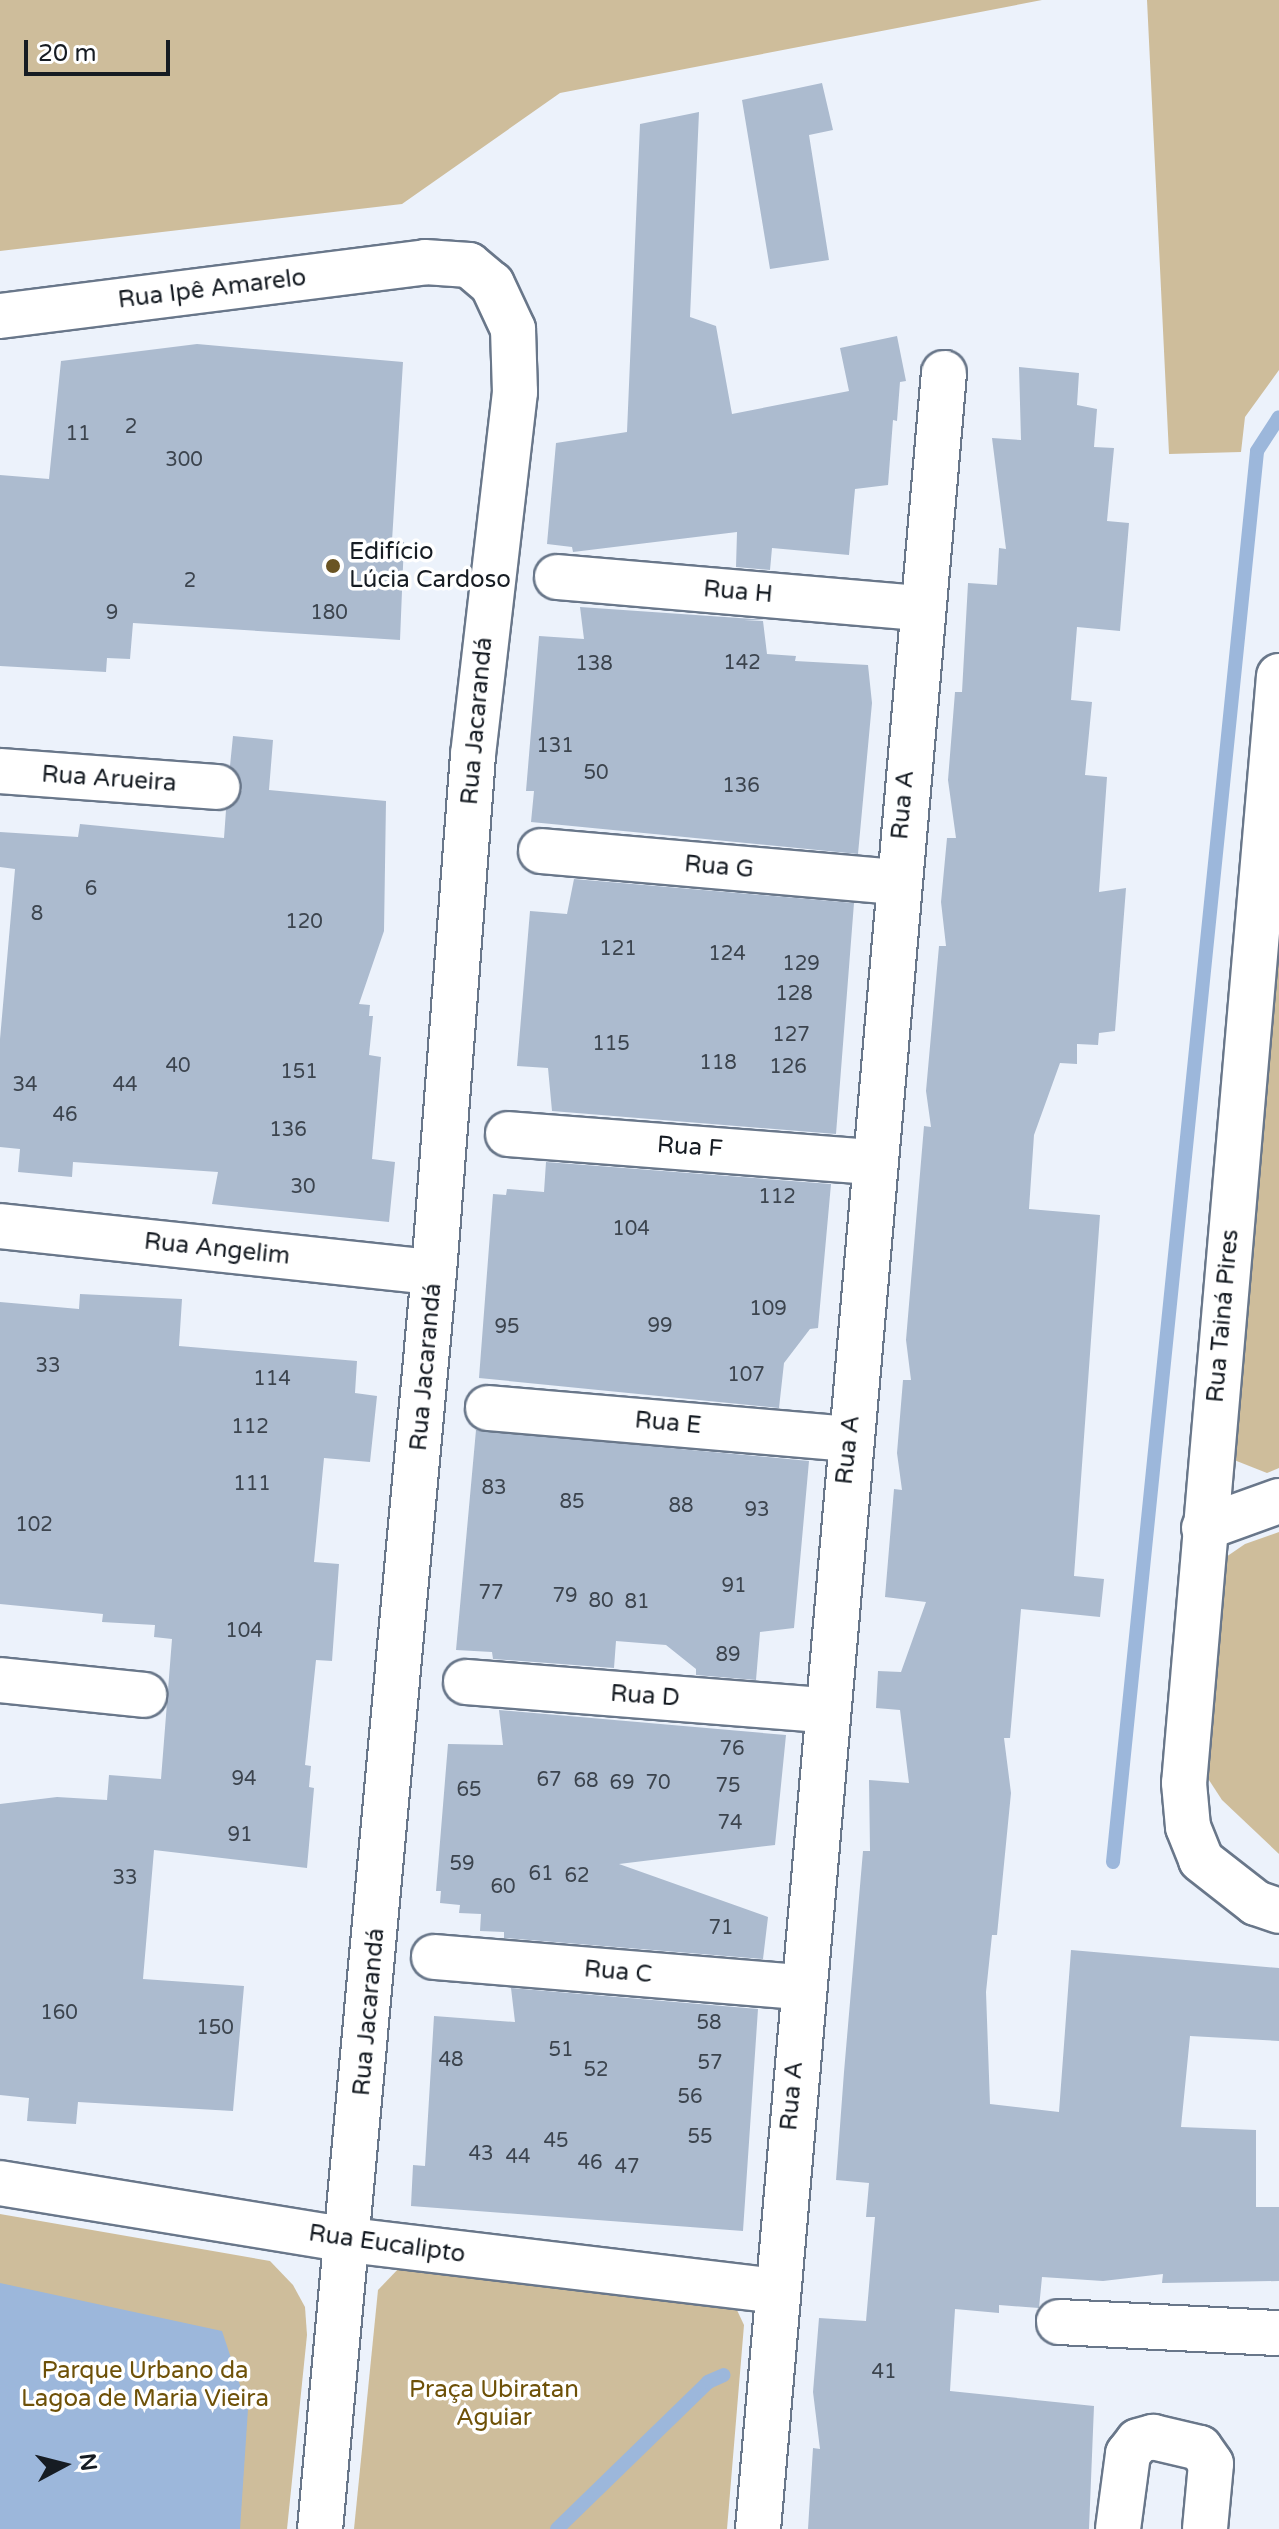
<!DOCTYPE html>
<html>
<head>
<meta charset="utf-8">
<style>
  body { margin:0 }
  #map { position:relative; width:1279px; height:2529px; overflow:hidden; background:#ecf2fb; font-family:"Varela Round",sans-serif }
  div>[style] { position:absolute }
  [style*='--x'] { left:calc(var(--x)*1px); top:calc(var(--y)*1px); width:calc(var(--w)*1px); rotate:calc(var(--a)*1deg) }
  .green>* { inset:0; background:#cebd9b }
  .water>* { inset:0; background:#9cb7db }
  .stream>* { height:14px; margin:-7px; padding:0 7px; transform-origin:7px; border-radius:7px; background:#9cb7db }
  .building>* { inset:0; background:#acbbcf }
  .roads { filter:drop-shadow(2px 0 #69778a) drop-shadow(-2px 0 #69778a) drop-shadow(0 2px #69778a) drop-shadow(0 -2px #69778a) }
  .minor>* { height:44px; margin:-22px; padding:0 22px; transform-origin:22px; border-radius:22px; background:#fff }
  .dots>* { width:22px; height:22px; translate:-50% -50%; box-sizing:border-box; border:4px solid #fff; border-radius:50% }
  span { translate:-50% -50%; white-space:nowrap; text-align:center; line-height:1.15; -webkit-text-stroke:7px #fff; paint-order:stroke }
  .number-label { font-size:20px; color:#3c444e }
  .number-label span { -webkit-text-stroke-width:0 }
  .street-label { font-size:24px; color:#161c23 }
  .poi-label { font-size:24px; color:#161c23 }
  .left { translate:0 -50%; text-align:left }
  .park-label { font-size:24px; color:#6e5108 }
  .north { position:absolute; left:24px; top:2425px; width:80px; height:80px; -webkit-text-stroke:6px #fff; paint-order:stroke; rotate:83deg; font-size:22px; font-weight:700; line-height:32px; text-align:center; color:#161c23 }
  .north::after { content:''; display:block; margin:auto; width:28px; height:36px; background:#161c23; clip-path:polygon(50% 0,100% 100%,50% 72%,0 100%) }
  .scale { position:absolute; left:24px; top:40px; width:146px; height:36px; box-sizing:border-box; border:4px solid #161c23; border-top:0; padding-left:10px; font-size:24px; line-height:28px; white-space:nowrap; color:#161c23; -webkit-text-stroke:6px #fff; paint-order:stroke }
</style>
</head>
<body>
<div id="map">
  <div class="green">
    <i style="clip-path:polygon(0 0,1042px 0,560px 93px,402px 204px,0 251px)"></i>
    <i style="clip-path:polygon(1147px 0,1279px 0,1279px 370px,1245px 417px,1241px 452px,1169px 454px)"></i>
    <i style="clip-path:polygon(1279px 914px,1279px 1468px,1267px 1473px,1229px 1458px)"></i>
    <i style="clip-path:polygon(1279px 1532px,1279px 1854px,1222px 1800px,1207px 1777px,1202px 1747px,1220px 1569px,1226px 1557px,1245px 1544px)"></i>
    <i style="clip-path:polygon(0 2214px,270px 2261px,293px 2285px,305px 2307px,307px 2335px,287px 2529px,0 2529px)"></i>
    <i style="clip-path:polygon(402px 2265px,736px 2308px,744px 2325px,727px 2529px,354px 2529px,378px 2290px)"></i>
  </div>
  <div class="water">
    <i style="clip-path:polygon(0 2283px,222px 2331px,248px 2409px,240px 2529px,0 2529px)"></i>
  </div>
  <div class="stream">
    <i style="--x:1113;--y:1862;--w:1418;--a:-84.17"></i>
    <i style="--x:1257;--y:451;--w:40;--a:-57.1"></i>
    <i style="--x:557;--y:2529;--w:211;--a:-44.2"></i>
    <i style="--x:708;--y:2382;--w:17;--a:-24"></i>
  </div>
  <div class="building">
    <i style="clip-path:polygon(822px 83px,833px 130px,809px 135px,829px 260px,770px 269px,742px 100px)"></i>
    <i style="clip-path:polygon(699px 112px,690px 317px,716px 326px,732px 414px,849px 391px,840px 348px,897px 336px,906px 381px,900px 382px,897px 421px,893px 420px,888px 485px,855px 489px,849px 555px,772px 548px,770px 570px,736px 567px,737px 532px,573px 552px,572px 547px,547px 544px,556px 443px,627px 432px,640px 124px)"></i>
    <i style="clip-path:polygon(197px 344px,403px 362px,392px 541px,404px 542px,400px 640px,133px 623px,130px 659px,107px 658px,106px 672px,0 666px,0 475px,49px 479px,61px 361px)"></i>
    <i style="clip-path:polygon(1019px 367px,1079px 373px,1077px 405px,1097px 409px,1094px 447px,1114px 448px,1107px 521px,1129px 523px,1120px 631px,1077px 627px,1071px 700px,1092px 702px,1085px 775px,1107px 777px,1099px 892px,1126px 888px,1115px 1031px,1099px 1033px,1098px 1045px,1077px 1044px,1077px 1064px,1060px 1063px,1034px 1135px,1029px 1209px,1100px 1215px,1074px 1576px,1104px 1579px,1100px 1617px,1021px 1609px,1010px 1738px,1004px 1738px,1011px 1793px,997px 1935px,992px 1935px,986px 1992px,990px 2104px,1059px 2112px,1071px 1950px,1279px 1968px,1279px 2041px,1190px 2036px,1181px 2127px,1256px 2130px,1256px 2207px,1279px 2207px,1279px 2281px,1162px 2283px,1163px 2274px,1103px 2281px,1042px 2277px,1039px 2308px,999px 2305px,999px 2313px,955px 2309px,950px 2391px,1094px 2406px,1089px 2529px,808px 2529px,813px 2448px,820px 2449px,813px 2392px,819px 2318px,866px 2321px,875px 2217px,866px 2217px,869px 2183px,836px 2180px,844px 2072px,863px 1851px,870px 1851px,869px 1780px,909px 1783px,900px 1710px,876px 1708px,878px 1671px,901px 1672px,926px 1602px,885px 1597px,894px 1489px,902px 1490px,897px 1453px,903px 1380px,911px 1380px,906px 1340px,924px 1126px,931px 1127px,926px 1091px,939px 946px,946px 946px,941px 902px,947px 838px,956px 838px,948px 780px,955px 692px,962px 692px,968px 583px,997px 585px,999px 548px,1006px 549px,992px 438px,1021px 440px)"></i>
    <i style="clip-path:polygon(580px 607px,766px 620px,744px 620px,763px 621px,767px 654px,796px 656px,795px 661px,868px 665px,872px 703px,858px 854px,531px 822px,534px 791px,526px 791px,539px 636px,584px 639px)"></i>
    <i style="clip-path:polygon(233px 736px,273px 740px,269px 790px,386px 801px,384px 931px,359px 1004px,370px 1005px,369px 1016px,373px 1016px,369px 1055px,381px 1057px,372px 1159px,395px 1162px,389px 1222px,212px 1204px,218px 1172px,73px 1162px,72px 1177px,18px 1172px,20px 1149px,0 1147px,0 1039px,15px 869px,0 867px,0 832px,78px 837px,80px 824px,224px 838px,226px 810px,242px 790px,230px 766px)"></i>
    <i style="clip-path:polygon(574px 879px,854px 903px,836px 1134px,552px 1111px,548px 1068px,517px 1066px,530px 911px,567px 914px)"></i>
    <i style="clip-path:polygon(546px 1162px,831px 1184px,818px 1328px,810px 1329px,784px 1363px,779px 1408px,479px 1378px,493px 1194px,506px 1195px,507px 1189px,544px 1192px)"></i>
    <i style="clip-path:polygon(80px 1294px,182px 1299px,179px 1346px,357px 1361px,355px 1393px,377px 1396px,370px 1462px,324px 1458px,314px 1562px,339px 1564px,332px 1661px,316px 1660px,305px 1765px,311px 1766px,309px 1787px,314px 1788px,307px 1868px,154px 1850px,143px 1979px,244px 1986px,233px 2111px,78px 2102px,76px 2124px,27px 2121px,29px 2098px,0 2095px,0 1804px,57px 1797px,107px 1800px,109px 1775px,161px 1779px,172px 1639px,154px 1637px,155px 1625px,102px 1622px,103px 1614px,0 1604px,0 1302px,79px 1309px)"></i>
    <i style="clip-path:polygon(476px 1430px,809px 1461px,794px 1628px,760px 1632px,756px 1680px,696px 1675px,696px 1669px,666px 1645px,616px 1641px,614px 1668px,493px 1659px,492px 1652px,456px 1650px)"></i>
    <i style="clip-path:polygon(499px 1710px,786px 1735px,775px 1845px,619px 1864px,768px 1917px,763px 1959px,504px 1938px,504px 1932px,480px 1931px,481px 1914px,459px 1913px,460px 1905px,440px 1903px,441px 1891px,436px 1891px,448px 1744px,503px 1745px)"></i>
    <i style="clip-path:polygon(511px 1988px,758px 2009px,743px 2231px,411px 2206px,413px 2165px,425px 2166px,434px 2016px,515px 2022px)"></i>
  </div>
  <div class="roads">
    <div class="minor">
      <i style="--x:0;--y:316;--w:428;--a:-7.2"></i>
      <i style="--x:425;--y:262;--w:44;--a:3.9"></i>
      <i style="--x:469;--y:265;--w:30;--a:40"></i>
      <i style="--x:492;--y:284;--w:50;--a:65"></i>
      <i style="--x:513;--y:329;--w:63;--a:88.2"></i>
      <i style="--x:515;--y:392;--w:365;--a:96.6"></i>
      <i style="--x:473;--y:755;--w:518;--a:94.31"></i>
      <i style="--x:434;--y:1272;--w:1262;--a:95.18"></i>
      <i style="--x:557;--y:577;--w:364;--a:4.9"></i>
      <i style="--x:1279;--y:676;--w:1111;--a:94.9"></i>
      <i style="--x:1184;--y:1783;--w:44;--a:84.8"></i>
      <i style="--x:1188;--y:1827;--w:35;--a:68"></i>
      <i style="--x:1201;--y:1860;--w:70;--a:38"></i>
      <i style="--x:1256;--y:1903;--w:24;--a:19"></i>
      <i style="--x:0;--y:771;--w:218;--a:4.2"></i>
      <i style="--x:541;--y:851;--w:357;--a:5"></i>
      <i style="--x:508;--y:1134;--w:365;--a:4.4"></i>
      <i style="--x:0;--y:1226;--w:436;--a:6.1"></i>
      <i style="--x:488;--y:1408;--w:361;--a:4.9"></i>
      <i style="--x:1204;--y:1528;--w:80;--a:-19.8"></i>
      <i style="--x:0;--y:1680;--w:145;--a:5.9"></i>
      <i style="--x:466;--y:1682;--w:360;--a:4.5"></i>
      <i style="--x:434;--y:1957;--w:368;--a:4.7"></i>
      <i style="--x:0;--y:2183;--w:354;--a:9.3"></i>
      <i style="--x:349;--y:2240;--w:430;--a:6.8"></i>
      <i style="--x:1059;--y:2322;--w:220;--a:2.9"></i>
      <i style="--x:758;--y:2529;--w:2164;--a:-85.07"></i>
      <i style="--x:1118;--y:2529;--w:76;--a:-82.4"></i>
      <i style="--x:1128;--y:2454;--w:16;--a:-52"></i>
      <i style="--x:1138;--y:2441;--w:16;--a:-15"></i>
      <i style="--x:1153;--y:2437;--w:48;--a:13.2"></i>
      <i style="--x:1200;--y:2448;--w:19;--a:55"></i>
      <i style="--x:1211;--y:2464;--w:65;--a:95.3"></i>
    </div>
  </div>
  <div class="dots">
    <i style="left:333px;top:566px;background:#6a5423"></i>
  </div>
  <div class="number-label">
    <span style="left:131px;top:427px">2</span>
    <span style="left:78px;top:434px">11</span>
    <span style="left:184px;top:460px">300</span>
    <span style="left:190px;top:581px">2</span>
    <span style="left:112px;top:613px">9</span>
    <span style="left:329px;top:613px">180</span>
    <span style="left:742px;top:663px">142</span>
    <span style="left:594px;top:664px">138</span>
    <span style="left:555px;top:746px">131</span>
    <span style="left:596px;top:773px">50</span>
    <span style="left:741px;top:786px">136</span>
    <span style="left:91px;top:889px">6</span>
    <span style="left:37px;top:914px">8</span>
    <span style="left:304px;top:922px">120</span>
    <span style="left:618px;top:949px">121</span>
    <span style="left:727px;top:954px">124</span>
    <span style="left:801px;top:964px">129</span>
    <span style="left:794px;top:994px">128</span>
    <span style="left:791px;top:1035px">127</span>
    <span style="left:611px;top:1044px">115</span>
    <span style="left:718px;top:1063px">118</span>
    <span style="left:178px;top:1066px">40</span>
    <span style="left:788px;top:1067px">126</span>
    <span style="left:299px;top:1072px">151</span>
    <span style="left:25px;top:1085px">34</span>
    <span style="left:125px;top:1085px">44</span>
    <span style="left:65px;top:1115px">46</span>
    <span style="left:288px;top:1130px">136</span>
    <span style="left:303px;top:1187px">30</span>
    <span style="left:777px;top:1197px">112</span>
    <span style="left:631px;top:1229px">104</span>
    <span style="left:768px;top:1309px">109</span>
    <span style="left:660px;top:1326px">99</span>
    <span style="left:507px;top:1327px">95</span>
    <span style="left:48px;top:1366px">33</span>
    <span style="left:746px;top:1375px">107</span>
    <span style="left:272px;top:1379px">114</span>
    <span style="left:250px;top:1427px">112</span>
    <span style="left:252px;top:1484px">111</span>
    <span style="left:494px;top:1488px">83</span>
    <span style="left:572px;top:1502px">85</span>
    <span style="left:681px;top:1506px">88</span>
    <span style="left:757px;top:1510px">93</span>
    <span style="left:34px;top:1525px">102</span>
    <span style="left:734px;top:1586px">91</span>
    <span style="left:491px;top:1593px">77</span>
    <span style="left:565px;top:1596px">79</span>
    <span style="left:601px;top:1601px">80</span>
    <span style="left:637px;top:1602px">81</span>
    <span style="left:244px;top:1631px">104</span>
    <span style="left:728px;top:1655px">89</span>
    <span style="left:732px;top:1749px">76</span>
    <span style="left:244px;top:1779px">94</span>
    <span style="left:549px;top:1780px">67</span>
    <span style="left:586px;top:1781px">68</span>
    <span style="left:622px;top:1783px">69</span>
    <span style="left:658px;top:1783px">70</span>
    <span style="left:728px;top:1786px">75</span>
    <span style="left:469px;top:1790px">65</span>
    <span style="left:730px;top:1823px">74</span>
    <span style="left:240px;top:1835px">91</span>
    <span style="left:462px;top:1864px">59</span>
    <span style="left:541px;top:1874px">61</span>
    <span style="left:577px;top:1876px">62</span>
    <span style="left:125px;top:1878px">33</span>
    <span style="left:503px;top:1887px">60</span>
    <span style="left:721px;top:1928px">71</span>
    <span style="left:59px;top:2013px">160</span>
    <span style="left:709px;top:2023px">58</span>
    <span style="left:215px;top:2028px">150</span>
    <span style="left:561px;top:2050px">51</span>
    <span style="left:451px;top:2060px">48</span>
    <span style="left:710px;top:2063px">57</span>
    <span style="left:596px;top:2070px">52</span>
    <span style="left:690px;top:2097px">56</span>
    <span style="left:700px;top:2137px">55</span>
    <span style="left:556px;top:2141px">45</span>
    <span style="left:481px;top:2154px">43</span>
    <span style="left:518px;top:2157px">44</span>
    <span style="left:590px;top:2163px">46</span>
    <span style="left:627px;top:2167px">47</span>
    <span style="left:884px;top:2372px">41</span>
  </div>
  <div class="street-label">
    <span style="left:212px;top:289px;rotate:-7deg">Rua Ipê Amarelo</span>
    <span style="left:738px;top:592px;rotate:5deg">Rua H</span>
    <span style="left:477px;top:721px;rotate:-85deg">Rua Jacarandá</span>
    <span style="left:109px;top:779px;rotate:4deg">Rua Arueira</span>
    <span style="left:903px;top:805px;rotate:-85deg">Rua A</span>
    <span style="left:719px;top:867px;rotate:5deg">Rua G</span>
    <span style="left:690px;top:1147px;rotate:4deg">Rua F</span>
    <span style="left:217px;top:1249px;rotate:6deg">Rua Angelim</span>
    <span style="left:1223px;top:1316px;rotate:-85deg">Rua Tainá Pires</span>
    <span style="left:426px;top:1367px;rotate:-85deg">Rua Jacarandá</span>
    <span style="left:668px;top:1423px;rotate:5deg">Rua E</span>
    <span style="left:848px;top:1450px;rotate:-84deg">Rua A</span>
    <span style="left:645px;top:1696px;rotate:4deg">Rua D</span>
    <span style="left:618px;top:1972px;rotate:5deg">Rua C</span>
    <span style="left:369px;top:2012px;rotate:-85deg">Rua Jacarandá</span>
    <span style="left:792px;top:2096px;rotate:-85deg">Rua A</span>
    <span style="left:387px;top:2244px;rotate:8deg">Rua Eucalipto</span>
  </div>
  <div class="poi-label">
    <span class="left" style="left:349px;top:566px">Edifício<br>Lúcia Cardoso</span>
  </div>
  <div class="park-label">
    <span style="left:145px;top:2385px">Parque Urbano da<br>Lagoa de Maria Vieira</span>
    <span style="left:494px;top:2404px">Praça Ubiratan<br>Aguiar</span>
  </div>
  <div class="north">N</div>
  <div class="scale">20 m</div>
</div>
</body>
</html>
